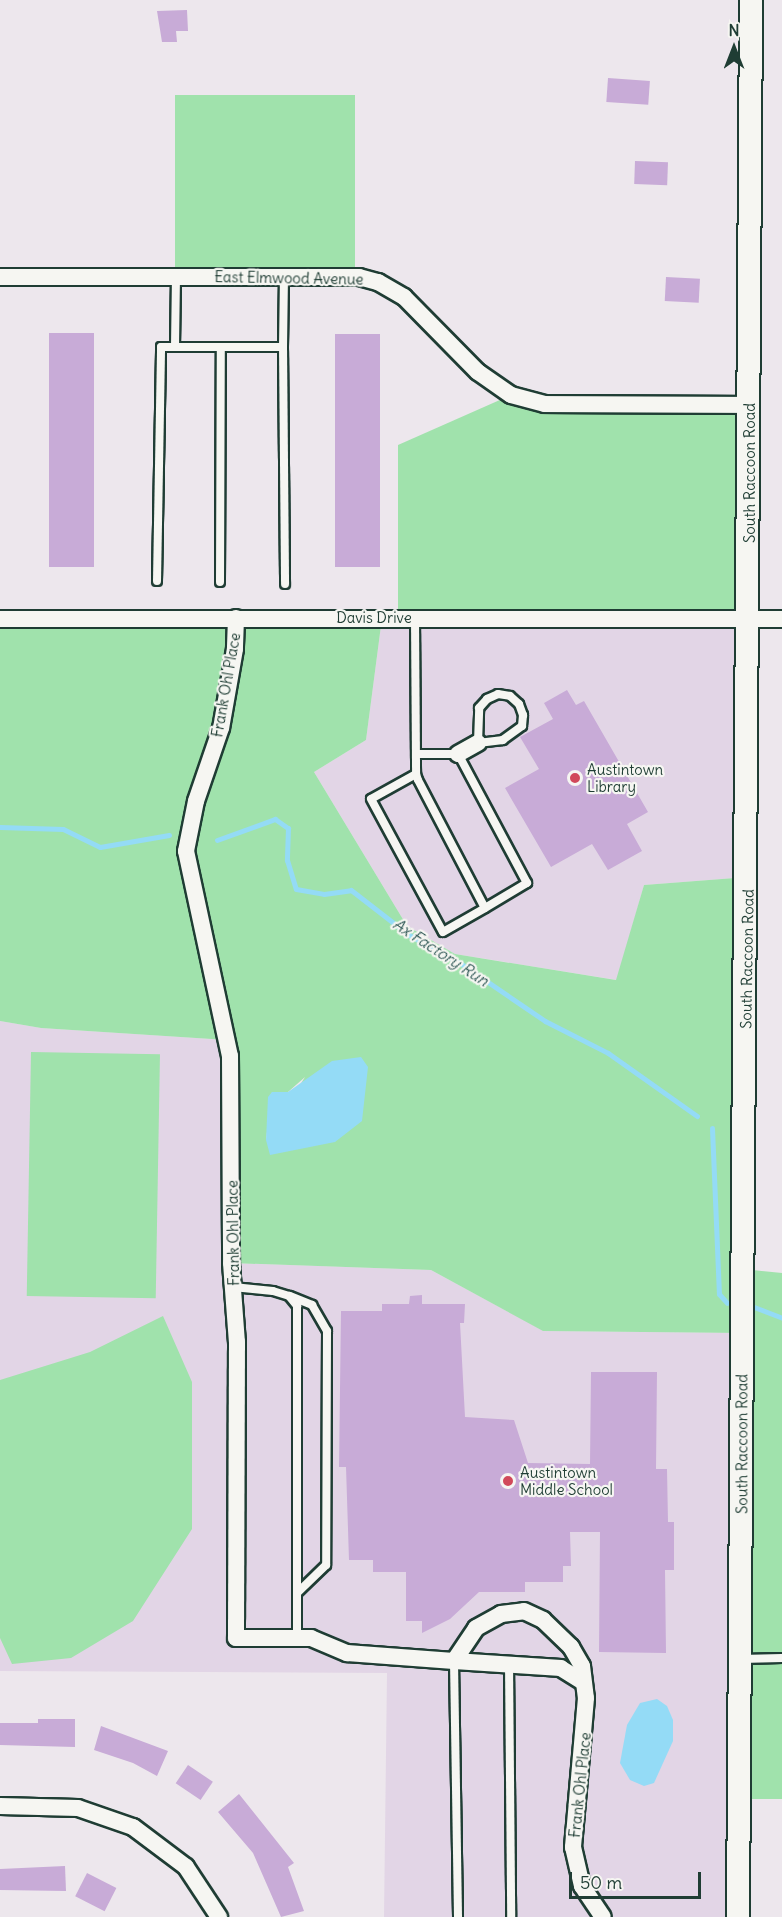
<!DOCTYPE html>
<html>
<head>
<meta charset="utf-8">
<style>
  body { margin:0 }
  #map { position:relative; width:782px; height:1917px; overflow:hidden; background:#ede7ed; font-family:Delius,sans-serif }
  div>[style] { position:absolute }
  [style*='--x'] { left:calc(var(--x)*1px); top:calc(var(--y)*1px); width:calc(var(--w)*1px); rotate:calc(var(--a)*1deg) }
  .built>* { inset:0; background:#e2d5e6 }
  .green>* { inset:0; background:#a0e2ac; transform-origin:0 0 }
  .water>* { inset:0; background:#94dbf6 }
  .stream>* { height:5px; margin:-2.5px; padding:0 2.5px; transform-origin:2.5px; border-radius:2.5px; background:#94dbf6 }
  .building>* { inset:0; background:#c8abd7; transform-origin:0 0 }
  .roads { filter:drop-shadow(2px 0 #1f3d34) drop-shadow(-2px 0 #1f3d34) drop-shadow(0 2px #1f3d34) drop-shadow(0 -2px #1f3d34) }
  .lane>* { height:8px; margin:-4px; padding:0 4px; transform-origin:4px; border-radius:4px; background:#f6f6f2 }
  .street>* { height:16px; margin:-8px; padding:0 8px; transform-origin:8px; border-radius:8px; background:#f6f6f2 }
  .secondary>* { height:22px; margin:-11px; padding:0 11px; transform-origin:11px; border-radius:11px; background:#f6f6f2 }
  .dots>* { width:16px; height:16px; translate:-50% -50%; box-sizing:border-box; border:3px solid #f6f6f2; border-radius:50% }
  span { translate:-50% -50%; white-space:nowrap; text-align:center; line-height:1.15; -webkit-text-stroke:4.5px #f6f6f2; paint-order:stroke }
  .street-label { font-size:15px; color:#1f3d34 }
  .poi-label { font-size:15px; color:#1f3d34 }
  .left { translate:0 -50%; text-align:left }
  .water-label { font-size:16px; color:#365d5b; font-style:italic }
  .north { position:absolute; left:704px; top:18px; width:60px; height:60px; -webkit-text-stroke:4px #f6f6f2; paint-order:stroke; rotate:0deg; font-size:16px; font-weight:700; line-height:24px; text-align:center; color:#1f3d34 }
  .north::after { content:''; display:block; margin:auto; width:21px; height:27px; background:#1f3d34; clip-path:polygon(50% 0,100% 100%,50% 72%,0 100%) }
  .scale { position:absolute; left:569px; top:1872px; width:132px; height:27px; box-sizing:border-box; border:3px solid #1f3d34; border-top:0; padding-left:8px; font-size:18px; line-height:21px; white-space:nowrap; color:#1f3d34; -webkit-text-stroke:4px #f6f6f2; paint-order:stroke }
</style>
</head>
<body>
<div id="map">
  <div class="built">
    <i style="clip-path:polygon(382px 618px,749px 620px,748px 877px,644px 885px,617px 980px,455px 954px,407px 926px,314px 772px,366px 740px)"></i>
    <i style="clip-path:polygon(0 1021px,41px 1028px,227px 1040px,231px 1263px,431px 1270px,544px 1331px,742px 1333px,738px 1917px,384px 1917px,387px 1673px,0 1671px)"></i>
  </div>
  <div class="green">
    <i style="left:175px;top:95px;width:180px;height:181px"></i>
    <i style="clip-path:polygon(511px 395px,750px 405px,749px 620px,398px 618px,398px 445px)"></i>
    <i style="clip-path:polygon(evenodd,382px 618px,366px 740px,314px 772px,407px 926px,455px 954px,616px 980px,644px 885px,748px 877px,743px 1269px,782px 1273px,782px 1799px,741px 1799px,742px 1333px,543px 1331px,431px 1270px,231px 1263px,227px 1040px,41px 1028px,0 1021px,0 619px,382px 618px,305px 1077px,266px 1140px,272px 1092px,288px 1092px,305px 1077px)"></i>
    <i style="left:31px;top:1052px;width:129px;height:244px;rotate:1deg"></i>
    <i style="clip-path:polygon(163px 1316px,192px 1382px,192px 1529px,133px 1621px,71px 1658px,12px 1664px,0 1638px,0 1380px,90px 1352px)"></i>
  </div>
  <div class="water">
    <i style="clip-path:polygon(361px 1057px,368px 1067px,362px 1121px,335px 1142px,270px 1155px,266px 1140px,268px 1097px,272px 1092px,288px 1092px,332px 1061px)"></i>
    <i style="clip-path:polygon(657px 1699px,667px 1706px,673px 1720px,673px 1741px,654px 1783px,644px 1786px,630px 1780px,620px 1763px,627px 1725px,640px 1703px)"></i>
  </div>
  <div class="stream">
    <i style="--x:0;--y:827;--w:63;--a:1.8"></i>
    <i style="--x:63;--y:829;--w:41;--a:25.9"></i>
    <i style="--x:100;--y:847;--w:70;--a:-9.9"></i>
    <i style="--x:217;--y:840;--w:62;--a:-19.9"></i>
    <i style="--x:275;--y:819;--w:16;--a:35"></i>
    <i style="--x:288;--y:828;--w:32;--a:92"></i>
    <i style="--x:287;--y:860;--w:30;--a:73"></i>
    <i style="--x:296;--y:889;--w:28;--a:10"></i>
    <i style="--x:324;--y:894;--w:27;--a:-8"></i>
    <i style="--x:351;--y:890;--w:73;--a:37.8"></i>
    <i style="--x:409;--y:935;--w:58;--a:28.8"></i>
    <i style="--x:460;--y:963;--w:103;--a:34.3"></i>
    <i style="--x:545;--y:1021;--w:71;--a:26.9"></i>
    <i style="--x:608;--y:1053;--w:109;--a:35.3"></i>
    <i style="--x:712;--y:1128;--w:166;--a:87.6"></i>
    <i style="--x:719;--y:1294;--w:12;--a:48"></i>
    <i style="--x:754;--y:1307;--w:30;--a:21"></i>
  </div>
  <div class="building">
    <i style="clip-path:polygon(187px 10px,188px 31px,176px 31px,177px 42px,162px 42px,157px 11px)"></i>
    <i style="left:608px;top:78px;width:42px;height:24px;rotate:4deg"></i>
    <i style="left:635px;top:161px;width:33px;height:23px;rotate:2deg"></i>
    <i style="left:666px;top:277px;width:34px;height:24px;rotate:3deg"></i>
    <i style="left:49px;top:333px;width:45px;height:234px"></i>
    <i style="left:335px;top:334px;width:45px;height:233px"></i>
    <i style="clip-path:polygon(567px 690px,576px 705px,584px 701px,648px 812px,627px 824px,642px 851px,608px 870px,592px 844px,551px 867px,505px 788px,539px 769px,520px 737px,553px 719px,544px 703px)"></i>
    <i style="clip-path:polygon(422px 1295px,422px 1304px,465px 1304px,464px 1323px,460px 1323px,465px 1417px,514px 1420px,528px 1463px,590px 1464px,591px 1372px,657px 1372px,656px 1469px,667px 1469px,668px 1522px,674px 1522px,674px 1570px,665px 1570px,666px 1653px,599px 1652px,600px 1532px,570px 1532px,571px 1566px,563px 1566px,563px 1582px,525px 1582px,525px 1592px,479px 1592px,450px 1619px,422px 1633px,422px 1621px,406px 1621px,406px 1572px,373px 1572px,373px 1560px,349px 1560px,346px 1467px,339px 1467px,341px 1311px,382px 1311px,382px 1304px,409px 1304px,410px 1296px)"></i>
    <i style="clip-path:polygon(38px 1719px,75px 1719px,75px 1747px,0 1745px,0 1723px,38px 1723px)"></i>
    <i style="clip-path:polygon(101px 1726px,168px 1751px,157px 1776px,133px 1763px,94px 1750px)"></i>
    <i style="left:188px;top:1765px;width:30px;height:22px;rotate:34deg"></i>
    <i style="clip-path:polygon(239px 1794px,294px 1863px,288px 1867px,304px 1911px,281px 1917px,253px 1853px,218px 1812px)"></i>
    <i style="clip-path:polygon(65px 1866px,66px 1891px,0 1890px,0 1869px)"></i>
    <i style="left:87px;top:1873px;width:33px;height:26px;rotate:27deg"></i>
  </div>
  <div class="roads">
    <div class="lane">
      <i style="--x:175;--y:347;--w:71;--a:-89.2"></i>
      <i style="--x:283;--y:347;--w:70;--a:-89.2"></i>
      <i style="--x:157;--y:581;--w:234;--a:-89"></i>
      <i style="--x:161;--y:347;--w:122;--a:0"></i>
      <i style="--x:283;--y:347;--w:237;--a:89.5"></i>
      <i style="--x:220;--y:582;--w:235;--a:-89.8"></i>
      <i style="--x:415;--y:619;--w:155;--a:89.6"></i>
      <i style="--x:416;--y:774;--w:6;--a:72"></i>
      <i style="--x:418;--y:780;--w:144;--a:62.4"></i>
      <i style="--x:485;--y:908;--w:49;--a:-30.8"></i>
      <i style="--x:527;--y:883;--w:146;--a:-118.1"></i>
      <i style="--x:458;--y:754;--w:41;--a:180"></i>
      <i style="--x:498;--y:694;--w:12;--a:9"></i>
      <i style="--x:510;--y:696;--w:12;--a:42"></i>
      <i style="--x:519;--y:704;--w:12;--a:70"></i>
      <i style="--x:523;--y:715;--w:11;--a:95"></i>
      <i style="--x:522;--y:726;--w:24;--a:144"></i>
      <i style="--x:503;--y:740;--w:25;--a:173"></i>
      <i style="--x:478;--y:743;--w:35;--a:-88"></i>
      <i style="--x:479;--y:708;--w:12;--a:-48"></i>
      <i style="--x:487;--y:699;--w:12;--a:-24"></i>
      <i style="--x:416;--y:774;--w:51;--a:150.9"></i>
      <i style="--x:371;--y:799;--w:151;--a:61.6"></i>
      <i style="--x:443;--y:932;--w:48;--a:-29.7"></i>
      <i style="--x:233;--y:1287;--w:40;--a:5.7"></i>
      <i style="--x:273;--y:1291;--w:17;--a:17"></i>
      <i style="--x:289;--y:1296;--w:13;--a:51"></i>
      <i style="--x:297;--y:1306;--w:331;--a:90"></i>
      <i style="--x:290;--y:1296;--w:24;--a:22"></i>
      <i style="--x:312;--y:1305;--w:30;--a:60"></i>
      <i style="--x:327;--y:1331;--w:234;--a:90.2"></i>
      <i style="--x:326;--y:1565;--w:40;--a:136"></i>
      <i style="--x:741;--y:1659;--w:41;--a:-1.4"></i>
      <i style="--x:454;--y:1661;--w:256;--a:89.1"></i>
      <i style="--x:509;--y:1663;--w:254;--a:89.5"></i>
    </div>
    <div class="street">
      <i style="--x:0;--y:277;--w:359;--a:0"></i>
      <i style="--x:359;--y:277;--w:20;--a:15"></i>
      <i style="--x:378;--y:282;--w:30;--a:30"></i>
      <i style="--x:404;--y:297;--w:105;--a:45.4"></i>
      <i style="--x:478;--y:372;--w:40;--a:34.9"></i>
      <i style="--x:511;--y:395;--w:35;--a:15"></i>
      <i style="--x:545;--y:404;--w:205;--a:0.3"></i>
      <i style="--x:236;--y:618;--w:31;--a:92"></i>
      <i style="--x:235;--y:649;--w:80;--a:100"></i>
      <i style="--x:221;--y:728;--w:77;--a:108.9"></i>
      <i style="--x:196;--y:801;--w:51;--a:101.3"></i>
      <i style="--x:186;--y:851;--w:210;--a:77.9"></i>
      <i style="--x:230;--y:1056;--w:207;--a:89.7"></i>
      <i style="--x:231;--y:1263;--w:79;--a:85.7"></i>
      <i style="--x:237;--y:1342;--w:296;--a:90.2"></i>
      <i style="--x:236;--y:1638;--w:75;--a:0"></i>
      <i style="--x:311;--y:1638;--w:39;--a:23"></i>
      <i style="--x:347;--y:1653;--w:107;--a:4.3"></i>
      <i style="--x:0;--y:619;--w:782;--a:0"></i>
      <i style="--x:458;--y:754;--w:23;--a:-29"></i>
      <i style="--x:583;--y:1682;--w:26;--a:-148"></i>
      <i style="--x:561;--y:1668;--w:107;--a:-176.3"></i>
      <i style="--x:454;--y:1661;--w:40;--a:-56"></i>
      <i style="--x:476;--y:1628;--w:29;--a:-29"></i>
      <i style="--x:501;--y:1614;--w:23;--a:-7"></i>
      <i style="--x:524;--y:1611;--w:21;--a:25"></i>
      <i style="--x:543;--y:1620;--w:39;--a:44"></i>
      <i style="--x:571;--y:1647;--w:22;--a:60"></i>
      <i style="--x:582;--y:1666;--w:32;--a:83"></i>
      <i style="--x:586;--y:1698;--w:150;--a:95"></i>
      <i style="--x:573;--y:1847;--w:40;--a:77"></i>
      <i style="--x:582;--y:1886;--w:37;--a:56"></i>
      <i style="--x:0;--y:1806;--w:78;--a:1.5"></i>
      <i style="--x:78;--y:1808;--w:58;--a:19.1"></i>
      <i style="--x:133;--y:1827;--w:66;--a:37"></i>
      <i style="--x:186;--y:1867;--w:60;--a:56.6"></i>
    </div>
    <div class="secondary">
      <i style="--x:738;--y:1917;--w:1917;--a:-89.61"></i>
    </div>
  </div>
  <div class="dots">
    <i style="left:575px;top:778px;background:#d1495b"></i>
    <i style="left:508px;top:1481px;background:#d1495b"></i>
  </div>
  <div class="street-label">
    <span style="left:289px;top:278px;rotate:1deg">East Elmwood Avenue</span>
    <span style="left:750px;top:473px;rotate:-90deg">South Raccoon Road</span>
    <span style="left:374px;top:618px">Davis Drive</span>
    <span style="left:226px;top:685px;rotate:-80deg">Frank Ohl Place</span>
    <span style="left:747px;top:959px;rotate:-89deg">South Raccoon Road</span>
    <span style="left:233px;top:1233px;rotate:-91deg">Frank Ohl Place</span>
    <span style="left:742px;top:1444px;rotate:-90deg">South Raccoon Road</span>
    <span style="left:580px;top:1785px;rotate:-84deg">Frank Ohl Place</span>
  </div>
  <div class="poi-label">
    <span class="left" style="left:587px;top:778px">Austintown<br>Library</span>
    <span class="left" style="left:520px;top:1481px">Austintown<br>Middle School</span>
  </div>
  <div class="water-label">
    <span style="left:441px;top:952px;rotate:33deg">Ax Factory Run</span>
  </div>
  <div class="north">N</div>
  <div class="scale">50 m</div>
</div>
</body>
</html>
